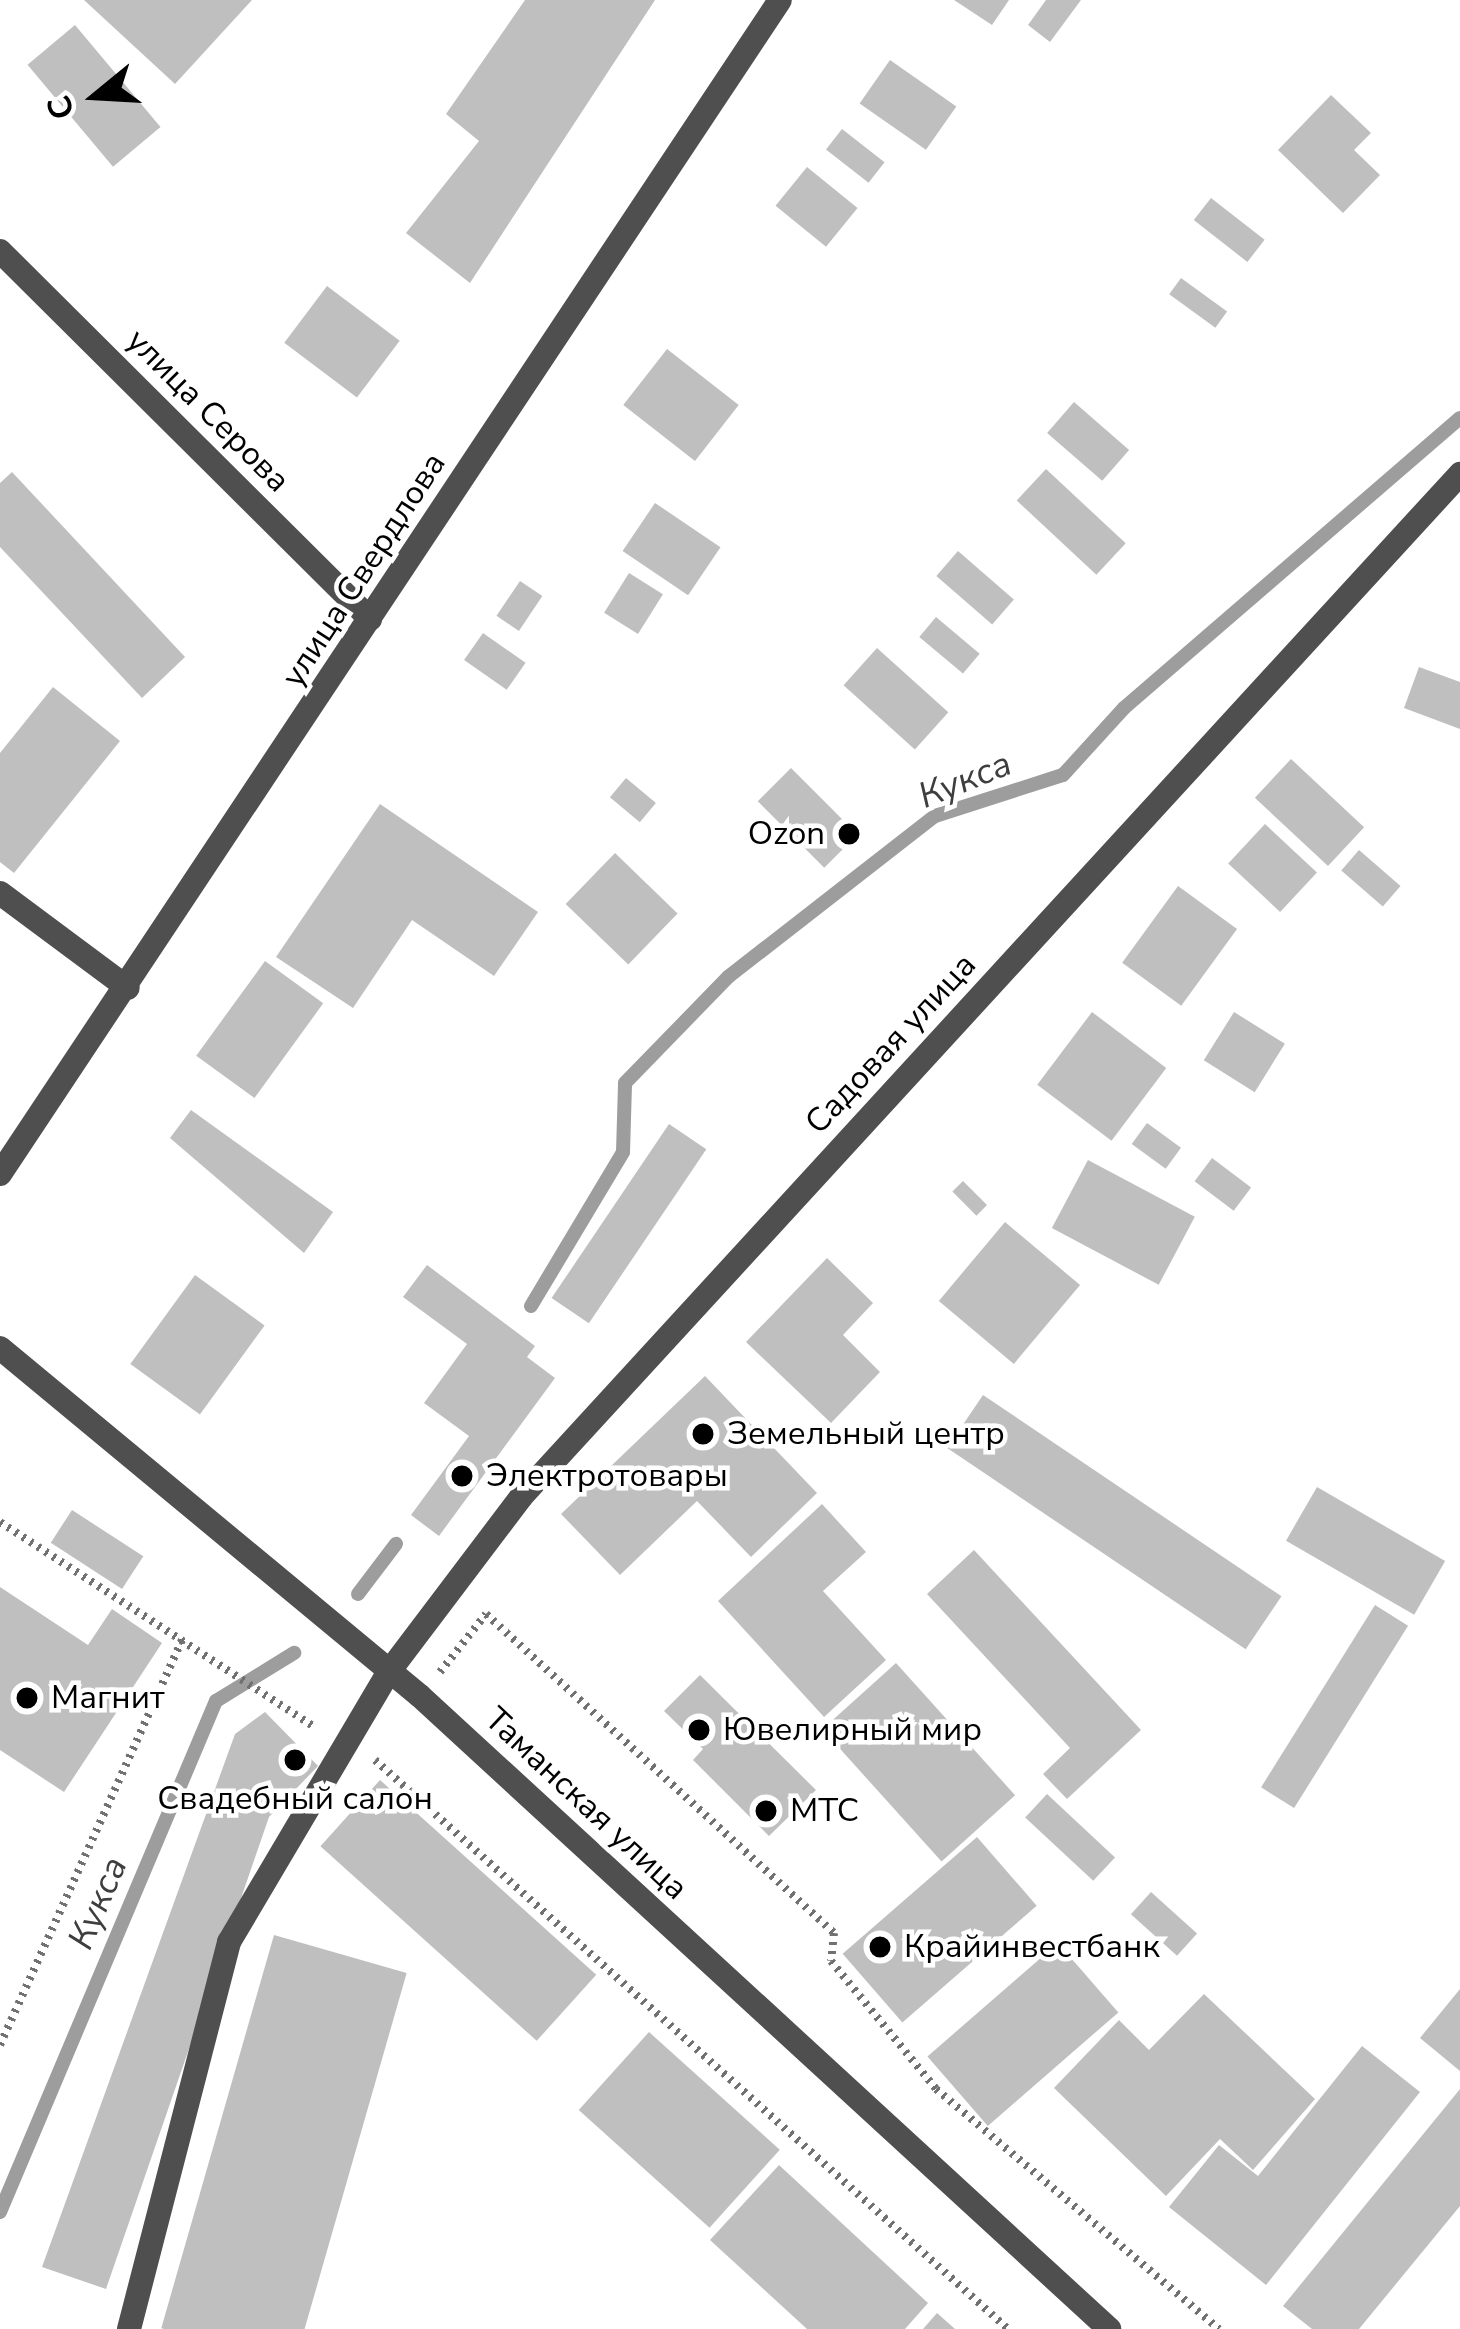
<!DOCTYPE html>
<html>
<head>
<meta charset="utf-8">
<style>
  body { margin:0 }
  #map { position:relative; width:1460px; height:2329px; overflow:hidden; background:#fff; font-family:"Nunito Sans",sans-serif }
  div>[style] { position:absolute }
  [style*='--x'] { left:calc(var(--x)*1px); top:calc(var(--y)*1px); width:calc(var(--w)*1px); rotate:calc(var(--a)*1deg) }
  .stream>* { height:14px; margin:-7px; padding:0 7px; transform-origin:7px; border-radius:7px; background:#9d9d9d }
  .building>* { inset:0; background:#bfbfbf; transform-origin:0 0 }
  .path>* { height:8px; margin-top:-4px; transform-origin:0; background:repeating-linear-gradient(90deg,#717171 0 3px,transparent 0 9px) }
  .service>* { height:24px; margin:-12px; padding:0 12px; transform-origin:12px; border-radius:12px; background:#4f4f4f }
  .minor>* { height:24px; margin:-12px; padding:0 12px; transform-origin:12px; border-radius:12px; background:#4f4f4f }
  .tertiary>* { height:24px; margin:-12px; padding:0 12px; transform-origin:12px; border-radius:12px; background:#4f4f4f }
  .dots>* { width:33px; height:33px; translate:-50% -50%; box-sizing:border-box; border:6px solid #fff; border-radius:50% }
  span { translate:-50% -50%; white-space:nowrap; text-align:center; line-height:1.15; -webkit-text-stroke:9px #fff; paint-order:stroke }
  .street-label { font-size:33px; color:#000 }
  .poi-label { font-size:33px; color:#000 }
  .right { translate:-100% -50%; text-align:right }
  .left { translate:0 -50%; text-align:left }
  .water-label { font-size:36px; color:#3e3e3e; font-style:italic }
  .north { position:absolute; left:36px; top:36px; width:120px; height:120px; -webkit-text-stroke:9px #fff; paint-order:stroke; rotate:252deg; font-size:33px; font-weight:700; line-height:48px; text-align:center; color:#000 }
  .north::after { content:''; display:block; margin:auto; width:42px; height:54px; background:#000; clip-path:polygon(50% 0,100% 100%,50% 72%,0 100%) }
</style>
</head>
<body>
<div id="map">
  <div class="stream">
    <i style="--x:531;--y:1306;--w:179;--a:-59.1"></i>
    <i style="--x:623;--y:1152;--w:69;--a:-88.3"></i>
    <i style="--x:625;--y:1083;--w:148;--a:-45.8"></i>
    <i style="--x:728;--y:977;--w:262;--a:-37.9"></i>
    <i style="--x:935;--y:816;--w:134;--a:-17.8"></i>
    <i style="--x:1063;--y:775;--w:91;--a:-47.7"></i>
    <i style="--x:1124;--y:708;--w:444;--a:-40.8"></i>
    <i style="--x:358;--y:1594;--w:63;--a:-52.8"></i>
    <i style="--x:0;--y:2212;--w:555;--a:-67.09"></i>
    <i style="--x:216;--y:1701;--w:92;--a:-31.6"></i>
  </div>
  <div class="building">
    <i style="clip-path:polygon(84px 0,252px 0,175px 84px)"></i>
    <i style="clip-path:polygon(525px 0,655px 0,470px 283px,406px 233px,479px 141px,446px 114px)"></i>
    <i style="clip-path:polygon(954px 0,1009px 0,992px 25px)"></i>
    <i style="clip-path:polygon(1046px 0,1081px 0,1050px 42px,1028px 25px)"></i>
    <i style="left:75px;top:25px;width:133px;height:62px;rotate:50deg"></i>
    <i style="left:890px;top:60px;width:81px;height:53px;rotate:35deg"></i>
    <i style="clip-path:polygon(1331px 95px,1371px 133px,1354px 150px,1380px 175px,1343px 213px,1278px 150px)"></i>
    <i style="left:842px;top:129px;width:54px;height:26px;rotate:38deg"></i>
    <i style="left:807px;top:167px;width:65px;height:50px;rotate:39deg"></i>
    <i style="left:1211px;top:198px;width:68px;height:28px;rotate:38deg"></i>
    <i style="left:1181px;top:278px;width:57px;height:20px;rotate:36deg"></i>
    <i style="left:327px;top:286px;width:91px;height:71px;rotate:37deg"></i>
    <i style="left:667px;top:349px;width:91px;height:71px;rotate:38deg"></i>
    <i style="left:1074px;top:402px;width:73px;height:41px;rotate:41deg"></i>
    <i style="left:1046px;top:469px;width:109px;height:43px;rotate:43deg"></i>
    <i style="clip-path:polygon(12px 472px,185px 657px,142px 698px,0 547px,0 483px)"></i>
    <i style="left:655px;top:503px;width:79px;height:58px;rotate:34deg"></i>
    <i style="left:958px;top:551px;width:74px;height:33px;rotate:41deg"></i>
    <i style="left:629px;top:573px;width:40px;height:47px;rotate:32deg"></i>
    <i style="left:520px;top:581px;width:27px;height:42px;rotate:34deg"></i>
    <i style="left:936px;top:617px;width:57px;height:26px;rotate:40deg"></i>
    <i style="left:483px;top:633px;width:52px;height:33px;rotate:35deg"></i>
    <i style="left:877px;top:648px;width:96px;height:50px;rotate:42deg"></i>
    <i style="clip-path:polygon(1419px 667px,1460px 682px,1460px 729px,1404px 708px)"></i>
    <i style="clip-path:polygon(53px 687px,120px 741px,14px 873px,0 862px,0 753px)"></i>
    <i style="left:1291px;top:759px;width:100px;height:53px;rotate:43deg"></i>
    <i style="left:791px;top:768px;width:94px;height:47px;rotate:45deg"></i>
    <i style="left:626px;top:778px;width:39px;height:25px;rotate:40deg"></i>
    <i style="clip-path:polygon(380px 804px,538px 912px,494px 976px,412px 920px,353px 1008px,276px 957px)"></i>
    <i style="left:1265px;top:824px;width:71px;height:54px;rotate:43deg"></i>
    <i style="left:1359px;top:850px;width:55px;height:27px;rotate:41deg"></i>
    <i style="left:615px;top:853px;width:87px;height:71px;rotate:44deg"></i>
    <i style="left:1178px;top:886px;width:73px;height:95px;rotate:36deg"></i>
    <i style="left:265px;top:961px;width:72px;height:117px;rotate:36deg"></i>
    <i style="left:1092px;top:1012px;width:93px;height:91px;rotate:37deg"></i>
    <i style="left:1234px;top:1012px;width:60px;height:57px;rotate:32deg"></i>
    <i style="clip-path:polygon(191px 1110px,333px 1212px,304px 1253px,170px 1138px)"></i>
    <i style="left:1147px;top:1123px;width:42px;height:26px;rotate:36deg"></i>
    <i style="left:669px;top:1124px;width:45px;height:210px;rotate:34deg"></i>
    <i style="left:1212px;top:1158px;width:49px;height:29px;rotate:37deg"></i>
    <i style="left:1088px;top:1160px;width:121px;height:77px;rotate:28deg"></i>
    <i style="left:963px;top:1181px;width:34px;height:15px;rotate:45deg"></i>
    <i style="left:1005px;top:1222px;width:98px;height:103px;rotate:40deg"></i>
    <i style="clip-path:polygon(827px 1258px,873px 1303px,843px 1335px,880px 1372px,831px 1423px,746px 1342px)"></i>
    <i style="clip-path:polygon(427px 1265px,535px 1346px,527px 1357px,555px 1378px,439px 1536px,411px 1515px,469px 1436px,424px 1403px,467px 1344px,403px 1297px)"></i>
    <i style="left:195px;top:1275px;width:86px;height:110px;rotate:36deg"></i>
    <i style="clip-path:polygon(705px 1376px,817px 1493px,751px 1557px,697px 1501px,620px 1575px,561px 1514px)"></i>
    <i style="left:983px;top:1395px;width:360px;height:64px;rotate:34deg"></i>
    <i style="left:1317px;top:1487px;width:148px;height:62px;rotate:30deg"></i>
    <i style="clip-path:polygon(822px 1504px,866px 1552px,823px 1591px,886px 1660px,824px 1717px,718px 1601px)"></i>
    <i style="left:72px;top:1510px;width:85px;height:39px;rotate:33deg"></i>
    <i style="clip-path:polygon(974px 1550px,1141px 1730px,1067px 1799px,1043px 1774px,1070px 1748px,927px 1594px)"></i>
    <i style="clip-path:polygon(0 1587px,88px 1645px,112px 1609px,162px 1643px,64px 1792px,0 1750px)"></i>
    <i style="left:1375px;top:1605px;width:39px;height:215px;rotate:32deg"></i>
    <i style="left:896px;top:1663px;width:178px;height:99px;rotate:48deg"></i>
    <i style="clip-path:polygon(700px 1675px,816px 1790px,769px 1836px,693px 1760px,703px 1749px,664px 1711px)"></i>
    <i style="clip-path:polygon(265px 1712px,318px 1766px,269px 1817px,106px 2289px,42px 2267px,235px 1734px)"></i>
    <i style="left:380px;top:1780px;width:291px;height:89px;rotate:42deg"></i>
    <i style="left:1047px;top:1794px;width:93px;height:32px;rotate:43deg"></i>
    <i style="left:977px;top:1837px;width:91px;height:178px;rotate:49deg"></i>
    <i style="left:1151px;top:1892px;width:62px;height:30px;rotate:42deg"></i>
    <i style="left:274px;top:1935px;width:138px;height:409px;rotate:16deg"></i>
    <i style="left:1058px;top:1943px;width:92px;height:173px;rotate:49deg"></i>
    <i style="clip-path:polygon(1460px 1989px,1460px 2071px,1420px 2038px)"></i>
    <i style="clip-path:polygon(1204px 1994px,1315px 2099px,1253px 2170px,1220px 2139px,1166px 2196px,1054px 2088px,1119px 2020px,1149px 2050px)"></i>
    <i style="left:649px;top:2032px;width:176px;height:105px;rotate:42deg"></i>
    <i style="clip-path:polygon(1362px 2046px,1420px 2092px,1266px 2285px,1169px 2207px,1219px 2145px,1258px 2176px)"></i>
    <i style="clip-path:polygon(1460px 2089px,1460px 2206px,1359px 2329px,1312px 2329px,1283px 2306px)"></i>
    <i style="clip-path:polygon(779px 2165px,928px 2303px,905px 2329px,807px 2329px,710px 2240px)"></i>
    <i style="clip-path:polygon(937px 2313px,955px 2329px,923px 2329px)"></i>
  </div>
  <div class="path">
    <i style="--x:0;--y:1522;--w:376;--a:33.1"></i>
    <i style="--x:440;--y:1672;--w:74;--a:-51.6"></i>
    <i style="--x:486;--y:1614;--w:472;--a:42.5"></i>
    <i style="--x:834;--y:1933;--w:28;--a:96"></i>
    <i style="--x:831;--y:1961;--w:166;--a:50.6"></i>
    <i style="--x:936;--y:2089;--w:371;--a:40.3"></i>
    <i style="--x:375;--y:1760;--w:851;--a:41.95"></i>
    <i style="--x:0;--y:2045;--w:446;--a:-65.8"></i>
  </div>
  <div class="service">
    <i style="--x:0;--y:893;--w:159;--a:36.6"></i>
    <i style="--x:129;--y:2329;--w:400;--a:-75.5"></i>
    <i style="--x:229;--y:1942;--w:312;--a:-59.4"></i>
  </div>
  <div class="minor">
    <i style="--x:388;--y:1673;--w:221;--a:-52.9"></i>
    <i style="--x:521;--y:1497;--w:1389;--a:-47.45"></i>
  </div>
  <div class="tertiary">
    <i style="--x:0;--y:251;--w:522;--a:44.84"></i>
    <i style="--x:0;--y:1174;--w:1409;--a:-56.4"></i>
    <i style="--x:0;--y:1348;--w:545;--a:39.64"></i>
    <i style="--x:420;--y:1696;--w:936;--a:42.57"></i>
  </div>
  <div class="dots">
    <i style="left:849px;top:834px;background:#000"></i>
    <i style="left:703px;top:1434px;background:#000"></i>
    <i style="left:462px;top:1476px;background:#000"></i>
    <i style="left:27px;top:1698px;background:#000"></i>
    <i style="left:699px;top:1730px;background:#000"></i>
    <i style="left:295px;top:1760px;background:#000"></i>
    <i style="left:766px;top:1811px;background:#000"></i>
    <i style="left:880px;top:1947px;background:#000"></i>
  </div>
  <div class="street-label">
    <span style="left:208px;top:411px;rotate:45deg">улица Серова</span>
    <span style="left:364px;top:570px;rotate:-57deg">улица Свердлова</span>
    <span style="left:891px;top:1044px;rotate:-47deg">Садовая улица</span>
    <span style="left:586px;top:1804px;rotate:43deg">Таманская улица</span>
  </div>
  <div class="poi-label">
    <span class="right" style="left:825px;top:834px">Ozon</span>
    <span class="left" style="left:727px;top:1434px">Земельный центр</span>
    <span class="left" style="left:486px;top:1476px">Электротовары</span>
    <span class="left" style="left:51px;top:1698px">Магнит</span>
    <span class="left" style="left:723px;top:1730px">Ювелирный мир</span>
    <span style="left:295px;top:1799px">Свадебный салон</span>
    <span class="left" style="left:790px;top:1811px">МТС</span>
    <span class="left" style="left:904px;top:1947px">Крайинвестбанк</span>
  </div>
  <div class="water-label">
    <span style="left:965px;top:780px;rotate:-22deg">Кукса</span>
    <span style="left:98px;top:1903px;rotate:-67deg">Кукса</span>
  </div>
  <div class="north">С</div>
</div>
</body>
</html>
